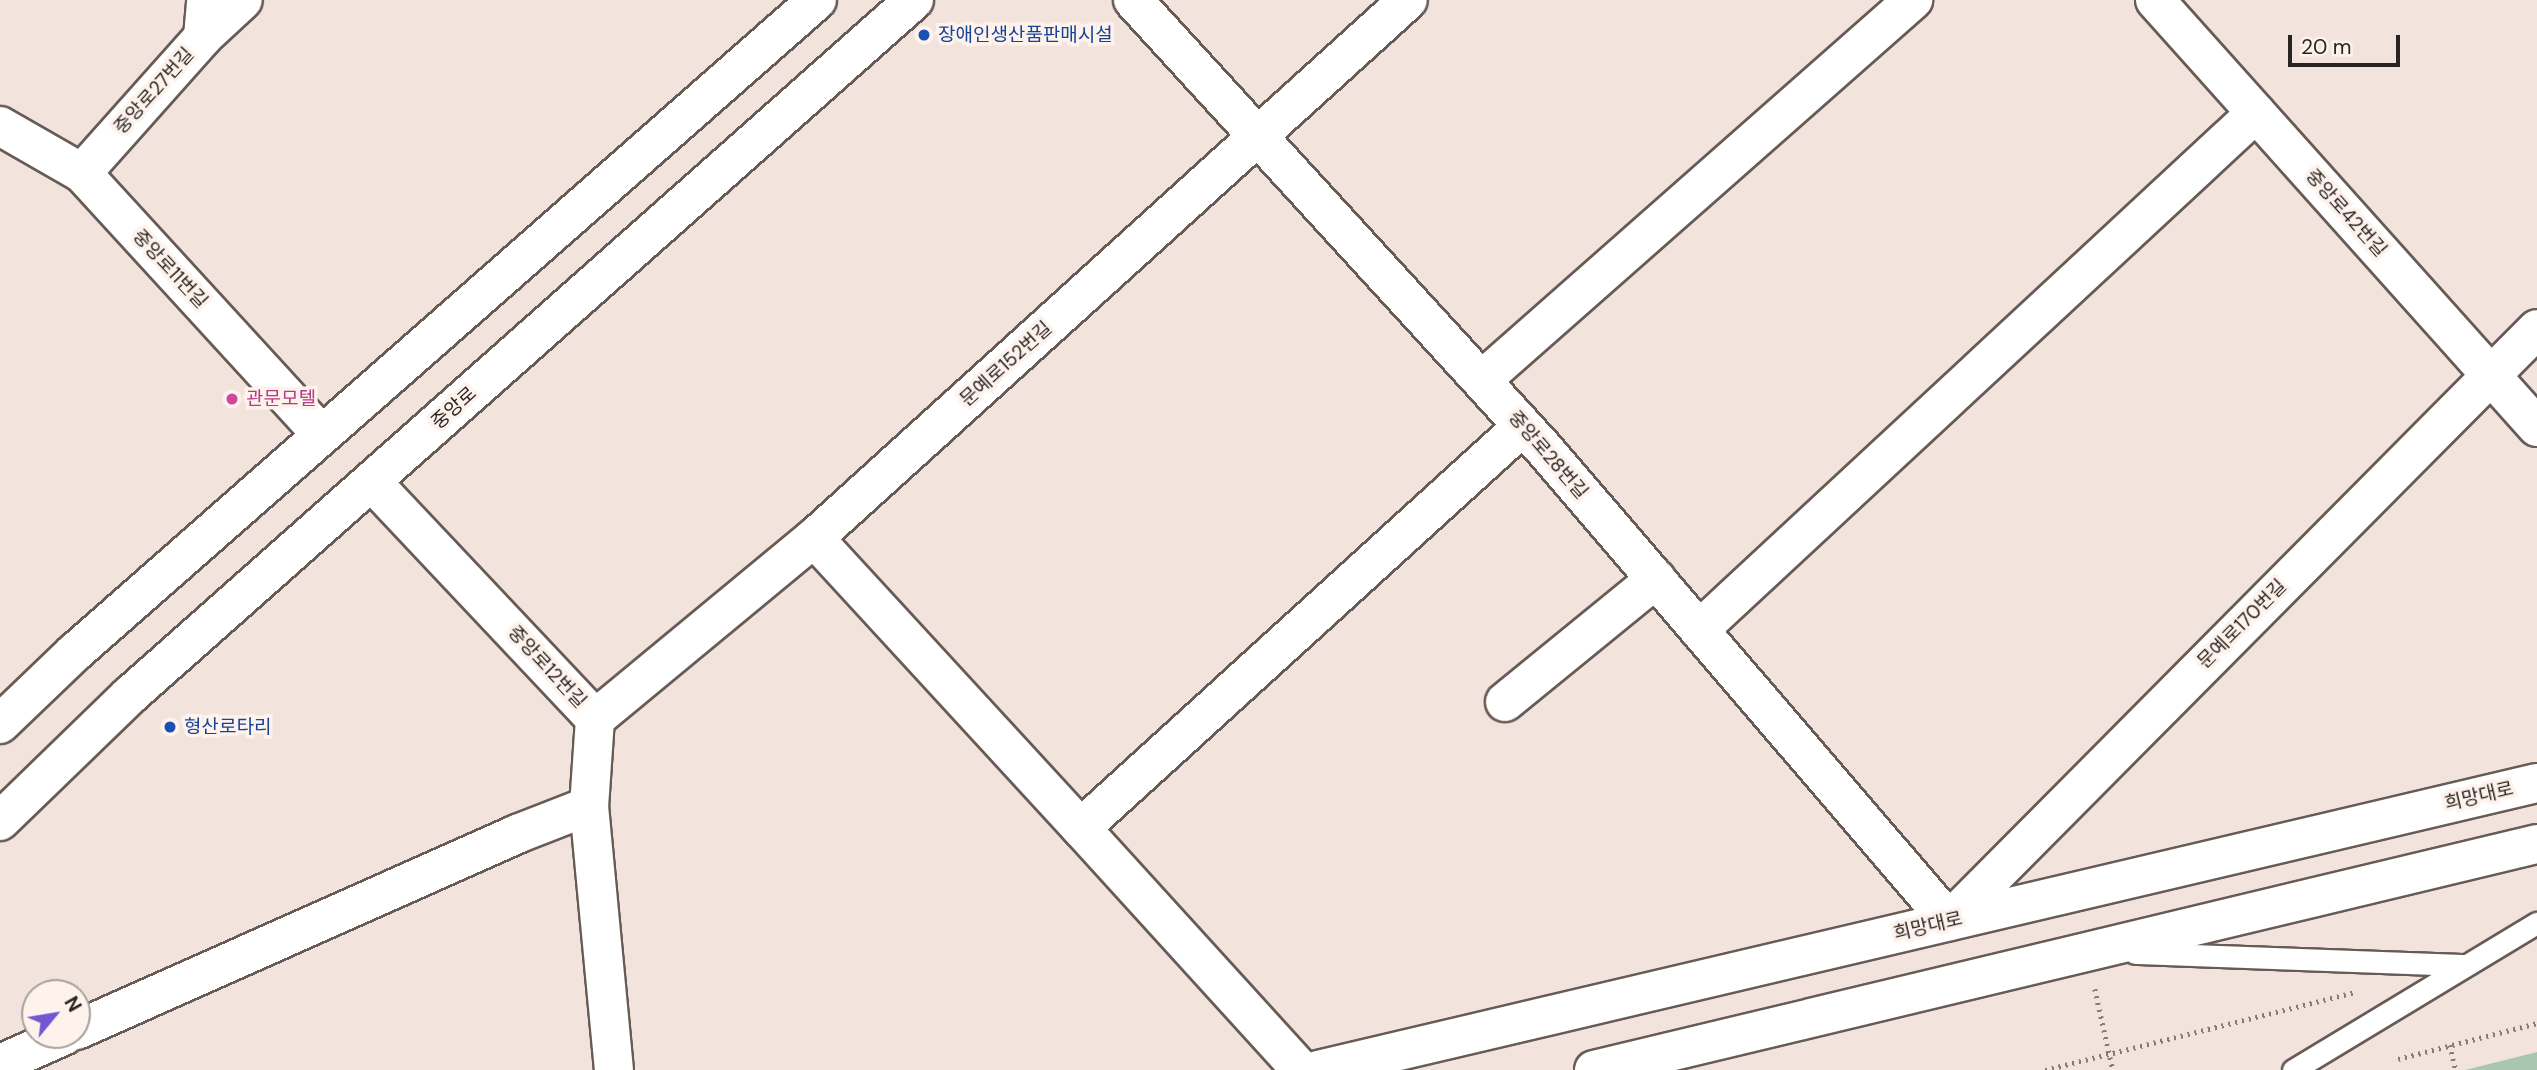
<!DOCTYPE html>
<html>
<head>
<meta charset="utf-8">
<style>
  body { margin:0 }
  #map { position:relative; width:2537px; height:1070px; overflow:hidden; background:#f2e4dd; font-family:"DM Sans","Noto Sans KR",sans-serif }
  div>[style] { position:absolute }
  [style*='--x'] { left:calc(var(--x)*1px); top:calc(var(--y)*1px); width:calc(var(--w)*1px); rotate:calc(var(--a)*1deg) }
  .green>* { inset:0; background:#a9c6b0 }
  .path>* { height:4.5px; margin-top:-2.25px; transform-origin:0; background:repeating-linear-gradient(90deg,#857c77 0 2px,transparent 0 7px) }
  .roads { filter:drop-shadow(2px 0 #675b55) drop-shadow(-2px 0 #675b55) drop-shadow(0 2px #675b55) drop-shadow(0 -2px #675b55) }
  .service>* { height:21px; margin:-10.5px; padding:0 10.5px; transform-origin:10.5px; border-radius:10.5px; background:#fff }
  .minor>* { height:38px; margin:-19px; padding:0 19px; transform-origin:19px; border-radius:19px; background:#fff }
  .primary>* { height:38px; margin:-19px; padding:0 19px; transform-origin:19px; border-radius:19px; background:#fff }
  .dots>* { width:19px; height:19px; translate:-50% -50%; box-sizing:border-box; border:4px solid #fdf2ec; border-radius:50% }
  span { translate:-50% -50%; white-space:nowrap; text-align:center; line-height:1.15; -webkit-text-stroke:7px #fdf2ec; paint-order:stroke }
  .transit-label { font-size:19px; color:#164399 }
  .left { translate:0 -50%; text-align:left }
  .street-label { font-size:19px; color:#292421 }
  .hotel-label { font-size:19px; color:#b23c85 }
  .north { position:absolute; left:21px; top:979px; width:70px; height:70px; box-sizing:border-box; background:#fdf2ec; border:2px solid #a8a09b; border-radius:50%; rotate:60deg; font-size:19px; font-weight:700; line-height:28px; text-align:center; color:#292421 }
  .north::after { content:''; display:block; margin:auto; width:24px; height:32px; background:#7257d1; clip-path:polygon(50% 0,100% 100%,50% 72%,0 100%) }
  .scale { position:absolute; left:2288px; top:35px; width:112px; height:32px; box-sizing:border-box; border:4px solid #292421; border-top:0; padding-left:9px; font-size:21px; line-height:24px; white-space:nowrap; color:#292421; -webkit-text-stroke:5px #fdf2ec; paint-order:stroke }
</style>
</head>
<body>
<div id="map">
  <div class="green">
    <i style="clip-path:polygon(2537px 1052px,2537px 1070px,2465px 1070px)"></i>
  </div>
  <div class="path">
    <i style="--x:2095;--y:989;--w:83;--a:77.5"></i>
    <i style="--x:2450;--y:1045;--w:26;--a:77"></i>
    <i style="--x:2398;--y:1059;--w:144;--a:-14.5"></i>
    <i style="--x:2045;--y:1070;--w:321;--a:-14.1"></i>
  </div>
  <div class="roads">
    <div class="service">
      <i style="--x:2135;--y:953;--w:330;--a:2.1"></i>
      <i style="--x:2293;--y:1070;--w:285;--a:-31.1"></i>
    </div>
    <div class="minor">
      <i style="--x:1133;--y:0;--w:609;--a:47.53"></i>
      <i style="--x:1544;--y:449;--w:622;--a:49.37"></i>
      <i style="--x:1949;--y:921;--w:834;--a:-45.19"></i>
      <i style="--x:2155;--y:0;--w:573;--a:48.18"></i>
      <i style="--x:203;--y:37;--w:54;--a:-42.8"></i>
      <i style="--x:0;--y:126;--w:95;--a:29.8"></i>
      <i style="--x:82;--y:173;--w:355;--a:47.5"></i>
      <i style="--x:82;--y:173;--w:182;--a:-48.3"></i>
      <i style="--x:203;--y:37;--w:37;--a:-85"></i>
      <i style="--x:1482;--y:380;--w:575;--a:-41.4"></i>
      <i style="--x:372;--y:482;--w:325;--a:46.7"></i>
      <i style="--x:595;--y:719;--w:87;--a:93.9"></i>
      <i style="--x:589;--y:806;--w:265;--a:84.6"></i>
      <i style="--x:814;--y:538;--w:394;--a:47.4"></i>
      <i style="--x:1699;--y:630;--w:760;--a:-42.87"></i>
      <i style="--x:1505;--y:702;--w:195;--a:-39.2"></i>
      <i style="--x:595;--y:719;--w:284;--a:-39.6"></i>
      <i style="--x:814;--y:538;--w:801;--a:-42.17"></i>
      <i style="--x:77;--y:1030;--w:482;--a:-24"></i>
      <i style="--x:517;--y:834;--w:77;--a:-21.3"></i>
      <i style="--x:0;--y:1064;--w:71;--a:-24"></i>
      <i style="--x:1301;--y:1070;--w:327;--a:-132.3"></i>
      <i style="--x:1081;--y:828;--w:597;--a:-42.29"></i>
    </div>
    <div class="primary">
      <i style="--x:0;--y:724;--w:103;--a:-43.8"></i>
      <i style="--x:74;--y:653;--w:989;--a:-41.31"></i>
      <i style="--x:0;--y:821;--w:180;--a:-44.1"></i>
      <i style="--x:129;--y:696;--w:1049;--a:-41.56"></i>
      <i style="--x:1318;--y:1070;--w:1252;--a:-13.25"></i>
      <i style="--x:1594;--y:1070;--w:970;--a:-13.48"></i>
    </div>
  </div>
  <div class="dots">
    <i style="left:924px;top:35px;background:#1a4fb4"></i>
    <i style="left:232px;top:399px;background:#d1479c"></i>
    <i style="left:170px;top:727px;background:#1a4fb4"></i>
  </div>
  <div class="transit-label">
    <span class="left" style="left:938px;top:35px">장애인생산품판매시설</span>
    <span class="left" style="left:184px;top:727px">형산로타리</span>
  </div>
  <div class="street-label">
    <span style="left:154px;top:91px;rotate:-48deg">중앙로27번길</span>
    <span style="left:2346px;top:213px;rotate:48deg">중앙로42번길</span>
    <span style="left:170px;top:269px;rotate:47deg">중앙로11번길</span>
    <span style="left:1006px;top:364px;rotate:-42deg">문예로152번길</span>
    <span style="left:454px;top:408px;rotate:-42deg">중앙로</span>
    <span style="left:1548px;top:455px;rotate:49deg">중앙로28번길</span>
    <span style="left:2242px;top:624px;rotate:-45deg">문예로170번길</span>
    <span style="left:547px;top:667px;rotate:47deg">중앙로12번길</span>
    <span style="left:2479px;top:796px;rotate:-13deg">희망대로</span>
    <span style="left:1928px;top:926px;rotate:-13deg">희망대로</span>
  </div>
  <div class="hotel-label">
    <span class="left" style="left:246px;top:399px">관문모텔</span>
  </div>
  <div class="north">N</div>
  <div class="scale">20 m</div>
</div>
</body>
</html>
